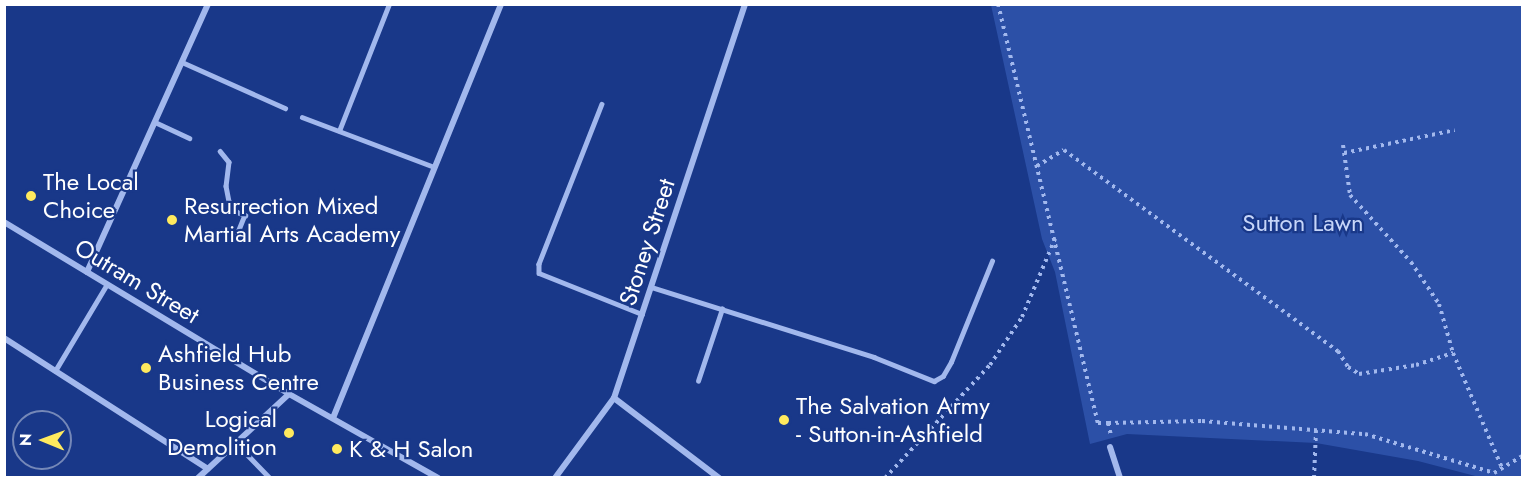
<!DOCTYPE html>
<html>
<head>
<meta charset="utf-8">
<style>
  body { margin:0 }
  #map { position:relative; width:1527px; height:482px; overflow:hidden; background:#193889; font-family:Jost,sans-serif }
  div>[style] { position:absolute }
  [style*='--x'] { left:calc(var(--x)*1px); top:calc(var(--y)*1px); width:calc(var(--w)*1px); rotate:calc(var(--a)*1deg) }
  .green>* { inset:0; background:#2c50a7 }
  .path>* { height:4px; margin-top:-2px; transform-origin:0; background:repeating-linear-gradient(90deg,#a2b8ed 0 3px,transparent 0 7.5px) }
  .lane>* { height:4.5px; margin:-2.25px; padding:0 2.25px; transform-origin:2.25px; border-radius:2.25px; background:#a2b8ed }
  .street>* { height:6px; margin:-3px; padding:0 3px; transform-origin:3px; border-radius:3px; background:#a2b8ed }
  .dots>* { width:16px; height:16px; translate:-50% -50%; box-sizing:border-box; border:3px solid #193889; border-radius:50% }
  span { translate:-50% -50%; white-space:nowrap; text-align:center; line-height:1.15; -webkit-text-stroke:4.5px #193889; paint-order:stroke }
  .poi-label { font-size:24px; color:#fff }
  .left { translate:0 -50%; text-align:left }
  .right { translate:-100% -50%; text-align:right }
  .park-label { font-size:24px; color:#c7d6f9 }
  .street-label { font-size:24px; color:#fff }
  .frame { position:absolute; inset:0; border:6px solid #fff; pointer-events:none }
  .north { position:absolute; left:12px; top:410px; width:60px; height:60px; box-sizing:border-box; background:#193889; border:2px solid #7588b8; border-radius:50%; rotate:271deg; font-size:16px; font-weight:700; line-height:24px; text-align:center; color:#fff }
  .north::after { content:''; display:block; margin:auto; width:21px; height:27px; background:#ffea5e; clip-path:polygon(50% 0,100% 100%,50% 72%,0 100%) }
</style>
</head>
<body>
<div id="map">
  <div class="green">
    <i style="clip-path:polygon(991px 5px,1522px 5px,1522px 477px,1479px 477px,1418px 461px,1316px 443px,1127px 434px,1090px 444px,1055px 272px,1042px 239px)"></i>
  </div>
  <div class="path">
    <i style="--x:998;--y:4;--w:431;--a:76.6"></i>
    <i style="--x:1098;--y:423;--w:10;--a:0"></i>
    <i style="--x:1108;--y:423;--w:12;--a:76"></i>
    <i style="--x:1343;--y:145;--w:50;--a:82"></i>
    <i style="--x:1350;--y:195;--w:91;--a:47.7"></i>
    <i style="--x:1411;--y:262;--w:50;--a:56.3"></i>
    <i style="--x:1439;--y:304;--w:51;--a:74.1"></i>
    <i style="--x:1453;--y:353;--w:125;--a:66.9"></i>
    <i style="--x:1344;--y:153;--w:113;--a:-11.7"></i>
    <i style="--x:1037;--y:166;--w:31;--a:-31"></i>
    <i style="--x:1064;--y:150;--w:340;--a:36.3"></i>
    <i style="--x:1338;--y:351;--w:19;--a:58"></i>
    <i style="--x:1348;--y:367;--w:13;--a:32"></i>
    <i style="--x:1359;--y:374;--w:58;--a:-9"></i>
    <i style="--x:1416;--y:365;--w:39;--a:-18"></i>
    <i style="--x:1108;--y:423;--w:94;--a:-1.2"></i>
    <i style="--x:1202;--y:421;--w:164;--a:4.6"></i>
    <i style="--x:1365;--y:434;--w:135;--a:16.8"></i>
    <i style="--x:1494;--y:473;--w:33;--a:-31"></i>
    <i style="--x:885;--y:478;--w:154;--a:-47.1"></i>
    <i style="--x:990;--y:365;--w:58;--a:-56.3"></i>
    <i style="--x:1022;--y:317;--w:85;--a:-67.1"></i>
    <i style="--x:1314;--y:478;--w:48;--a:-87.6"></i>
  </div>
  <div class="lane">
    <i style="--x:182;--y:62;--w:113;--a:24.1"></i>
    <i style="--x:602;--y:104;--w:172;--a:111.5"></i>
    <i style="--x:539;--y:264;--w:9;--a:90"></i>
    <i style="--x:539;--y:273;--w:111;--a:21.7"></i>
    <i style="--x:302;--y:117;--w:141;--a:20.7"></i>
    <i style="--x:155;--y:122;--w:38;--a:25"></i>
    <i style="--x:339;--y:131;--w:136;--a:-68.5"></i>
    <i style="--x:220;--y:151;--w:14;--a:51"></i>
    <i style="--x:229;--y:162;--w:24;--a:97"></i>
    <i style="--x:226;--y:186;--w:15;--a:79"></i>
    <i style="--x:229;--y:201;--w:14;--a:54"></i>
    <i style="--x:237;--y:212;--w:9;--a:21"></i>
    <i style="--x:245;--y:215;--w:22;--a:112"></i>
    <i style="--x:651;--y:287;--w:234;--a:17.4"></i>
    <i style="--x:874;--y:357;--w:65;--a:21.8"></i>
    <i style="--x:934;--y:381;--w:10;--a:-29"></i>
    <i style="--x:943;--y:376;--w:16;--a:-60"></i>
    <i style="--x:951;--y:362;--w:109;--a:-67.9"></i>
    <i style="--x:55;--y:371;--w:101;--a:-59.1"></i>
    <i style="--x:698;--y:381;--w:76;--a:-71.6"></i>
    <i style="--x:236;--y:443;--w:49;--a:45.8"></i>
  </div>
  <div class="street">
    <i style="--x:4;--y:222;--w:333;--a:31.1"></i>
    <i style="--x:289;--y:394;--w:171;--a:29.4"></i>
    <i style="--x:87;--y:272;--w:294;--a:-65.7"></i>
    <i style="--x:4;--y:338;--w:242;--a:32.7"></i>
    <i style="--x:614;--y:398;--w:132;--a:37.3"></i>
    <i style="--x:333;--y:418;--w:447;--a:-67.9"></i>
    <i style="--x:1110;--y:447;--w:33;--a:72"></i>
    <i style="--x:198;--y:478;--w:124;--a:-42.7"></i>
    <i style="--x:555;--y:478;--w:99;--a:-53.6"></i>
    <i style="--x:614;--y:398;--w:415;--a:-71.6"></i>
  </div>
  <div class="dots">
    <i style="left:31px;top:196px;background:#ffea5e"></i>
    <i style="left:172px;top:220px;background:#ffea5e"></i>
    <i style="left:146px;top:368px;background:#ffea5e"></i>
    <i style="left:784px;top:420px;background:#ffea5e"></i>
    <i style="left:289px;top:433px;background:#ffea5e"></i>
    <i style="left:337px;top:449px;background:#ffea5e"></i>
  </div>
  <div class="poi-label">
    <span class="left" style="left:43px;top:196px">The Local<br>Choice</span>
    <span class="left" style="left:184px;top:220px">Resurrection Mixed<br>Martial Arts Academy</span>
    <span class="left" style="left:158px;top:368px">Ashfield Hub<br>Business Centre</span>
    <span class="left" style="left:796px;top:420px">The Salvation Army<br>- Sutton-in-Ashfield</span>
    <span class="right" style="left:277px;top:433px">Logical<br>Demolition</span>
    <span class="left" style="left:349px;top:449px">K &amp; H Salon</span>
  </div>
  <div class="park-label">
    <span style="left:1303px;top:223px">Sutton Lawn</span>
  </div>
  <div class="street-label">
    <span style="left:647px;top:242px;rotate:-72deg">Stoney Street</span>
    <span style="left:137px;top:281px;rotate:31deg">Outram Street</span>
  </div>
  <div class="frame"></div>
  <div class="north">N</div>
</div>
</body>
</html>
